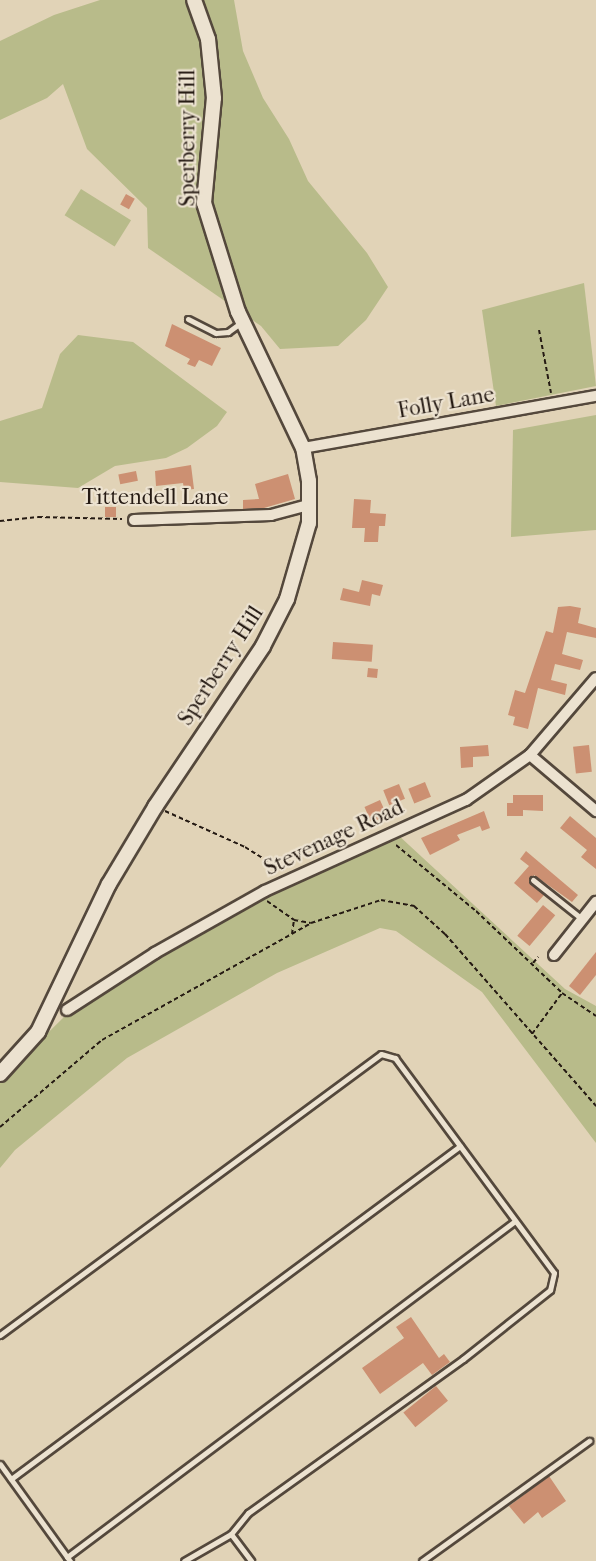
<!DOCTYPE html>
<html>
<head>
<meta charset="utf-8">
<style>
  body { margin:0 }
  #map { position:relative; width:596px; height:1561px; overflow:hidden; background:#e1d3b7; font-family:"IM FELL French Canon",serif }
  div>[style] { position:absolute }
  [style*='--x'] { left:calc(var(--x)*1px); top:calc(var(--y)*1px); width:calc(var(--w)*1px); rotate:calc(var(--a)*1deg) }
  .green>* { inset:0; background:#b8bb8a; transform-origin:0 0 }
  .building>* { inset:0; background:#cc9072; transform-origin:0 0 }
  .path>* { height:2px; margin-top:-1px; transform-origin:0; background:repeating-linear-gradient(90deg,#251a13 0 4.5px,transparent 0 7.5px) }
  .roads { filter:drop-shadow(2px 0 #54483c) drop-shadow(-2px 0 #54483c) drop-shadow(0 2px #54483c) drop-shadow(0 -2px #54483c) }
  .lane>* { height:5px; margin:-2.5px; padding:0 2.5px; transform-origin:2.5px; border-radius:2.5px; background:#ece2d0 }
  .street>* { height:10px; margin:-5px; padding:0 5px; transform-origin:5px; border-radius:5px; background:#ece2d0 }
  .secondary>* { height:14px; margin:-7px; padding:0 7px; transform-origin:7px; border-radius:7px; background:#ece2d0 }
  span { translate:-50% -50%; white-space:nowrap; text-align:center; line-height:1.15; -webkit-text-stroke:4.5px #ece2d0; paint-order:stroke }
  .street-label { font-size:22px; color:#251a13 }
</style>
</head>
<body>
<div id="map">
  <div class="green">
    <i style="clip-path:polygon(100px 0,234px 0,243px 51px,263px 98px,289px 139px,308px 181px,367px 253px,388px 287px,366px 320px,338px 346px,280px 349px,261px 326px,148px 248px,147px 208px,87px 149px,63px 84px,47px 98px,0 120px,0 41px,54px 15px)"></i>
    <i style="left:81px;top:189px;width:59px;height:31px;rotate:32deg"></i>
    <i style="clip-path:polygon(584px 283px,596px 386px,496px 406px,482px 310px)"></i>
    <i style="clip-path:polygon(78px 335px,133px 342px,227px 412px,217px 426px,187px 448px,166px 458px,115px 466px,78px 488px,0 482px,0 421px,42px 408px,60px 354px)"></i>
    <i style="clip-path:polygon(596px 415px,596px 530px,511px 537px,513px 430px)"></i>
    <i style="clip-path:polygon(397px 834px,565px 989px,596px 1006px,596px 1143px,482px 992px,396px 931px,380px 928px,277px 973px,127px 1058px,15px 1150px,0 1168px,0 1080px,65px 1016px,157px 956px,274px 890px)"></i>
  </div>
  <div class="building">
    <i style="left:126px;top:194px;width:10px;height:12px;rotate:29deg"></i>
    <i style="clip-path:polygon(172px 324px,221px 348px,212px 366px,199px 360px,195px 367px,187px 364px,190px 359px,165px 346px)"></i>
    <i style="clip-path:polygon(191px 465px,194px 489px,184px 490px,183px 483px,156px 486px,155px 471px)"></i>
    <i style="left:136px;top:471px;width:10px;height:18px;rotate:79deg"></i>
    <i style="clip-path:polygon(288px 474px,295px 499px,264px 508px,243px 509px,243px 500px,259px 499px,255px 484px)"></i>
    <i style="clip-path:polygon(354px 499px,371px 500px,370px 513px,386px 514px,385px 526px,379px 526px,378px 542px,364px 542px,365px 528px,352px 528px)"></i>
    <i style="left:116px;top:507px;width:10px;height:11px;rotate:90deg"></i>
    <i style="clip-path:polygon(362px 580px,383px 585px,380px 596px,372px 594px,370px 606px,340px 600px,343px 588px,359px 592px)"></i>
    <i style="clip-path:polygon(570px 606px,581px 608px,578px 623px,596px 628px,596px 638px,567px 632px,562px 654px,583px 660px,580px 670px,555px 664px,551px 680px,567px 684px,565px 695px,538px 688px,528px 729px,513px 725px,515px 717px,508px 715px,515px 690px,525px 693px,546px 631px,553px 633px,558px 607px)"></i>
    <i style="left:333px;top:642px;width:40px;height:17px;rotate:4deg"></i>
    <i style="left:368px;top:668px;width:10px;height:9px;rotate:6deg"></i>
    <i style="clip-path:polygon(488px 745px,489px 756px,473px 757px,473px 767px,461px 768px,460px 747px)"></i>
    <i style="left:589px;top:745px;width:27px;height:16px;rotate:84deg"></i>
    <i style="left:425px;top:782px;width:16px;height:18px;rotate:68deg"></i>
    <i style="left:399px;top:784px;width:16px;height:17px;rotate:68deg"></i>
    <i style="clip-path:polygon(513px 795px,543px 795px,543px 811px,523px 810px,523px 816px,507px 816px,507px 803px,513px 803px)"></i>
    <i style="left:380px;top:800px;width:17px;height:17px;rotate:66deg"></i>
    <i style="clip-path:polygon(484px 811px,490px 828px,482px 831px,480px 826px,457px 835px,460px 840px,430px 855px,421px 838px)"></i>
    <i style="clip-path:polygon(570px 816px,596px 838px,596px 869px,581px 857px,587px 850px,560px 828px)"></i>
    <i style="clip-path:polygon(526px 851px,578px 895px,572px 902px,534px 875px,529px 882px,544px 895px,537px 903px,514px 883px,529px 866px,520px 859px)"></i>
    <i style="left:543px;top:905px;width:16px;height:40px;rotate:40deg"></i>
    <i style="clip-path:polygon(596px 952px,596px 975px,580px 995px,569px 986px)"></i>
    <i style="clip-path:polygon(411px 1317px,439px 1358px,444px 1354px,450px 1362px,432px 1375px,423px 1363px,380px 1394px,362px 1368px,404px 1338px,396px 1327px)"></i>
    <i style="left:436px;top:1386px;width:19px;height:42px;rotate:51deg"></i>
    <i style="clip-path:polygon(549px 1476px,566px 1501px,542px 1518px,538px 1512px,524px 1524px,509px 1506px)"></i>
  </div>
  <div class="path">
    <i style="--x:539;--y:330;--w:64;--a:79.2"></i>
    <i style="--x:0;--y:521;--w:38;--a:-6"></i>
    <i style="--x:38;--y:517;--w:84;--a:1.4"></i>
    <i style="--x:165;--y:811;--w:88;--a:24.2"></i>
    <i style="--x:245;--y:847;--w:45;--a:32.3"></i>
    <i style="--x:396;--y:845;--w:104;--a:39.5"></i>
    <i style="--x:476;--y:911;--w:119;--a:43.6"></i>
    <i style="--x:562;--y:993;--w:41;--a:34.1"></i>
    <i style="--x:267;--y:901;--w:33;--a:35"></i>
    <i style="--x:292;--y:934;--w:14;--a:-82"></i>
    <i style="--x:294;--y:920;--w:17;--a:10"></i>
    <i style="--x:533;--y:963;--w:8;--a:-50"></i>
    <i style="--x:532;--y:1034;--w:51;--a:-53.8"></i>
    <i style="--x:0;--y:1127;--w:134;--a:-40.5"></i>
    <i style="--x:102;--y:1040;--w:240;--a:-29.2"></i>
    <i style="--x:311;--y:923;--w:74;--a:-18.2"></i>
    <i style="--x:381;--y:900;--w:34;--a:10"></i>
    <i style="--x:414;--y:906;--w:42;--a:42.1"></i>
    <i style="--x:445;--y:934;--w:229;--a:48.7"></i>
  </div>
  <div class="roads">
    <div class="lane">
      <i style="--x:188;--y:319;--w:31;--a:27"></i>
      <i style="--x:216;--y:333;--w:12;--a:-5"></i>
      <i style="--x:228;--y:332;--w:17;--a:-36"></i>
      <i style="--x:533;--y:880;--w:63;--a:38.5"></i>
      <i style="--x:0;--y:1335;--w:473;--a:-36.4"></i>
      <i style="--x:381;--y:1054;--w:15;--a:16"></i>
      <i style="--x:395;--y:1058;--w:267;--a:53.5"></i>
      <i style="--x:554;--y:1273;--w:17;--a:103"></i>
      <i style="--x:550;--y:1290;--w:111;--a:141.6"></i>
      <i style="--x:463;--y:1359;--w:264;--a:144.4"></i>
      <i style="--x:248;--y:1513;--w:27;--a:129"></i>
      <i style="--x:231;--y:1534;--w:54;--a:150.1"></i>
      <i style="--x:0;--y:1464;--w:120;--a:54.2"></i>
      <i style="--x:11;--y:1479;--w:559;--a:-36.56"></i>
      <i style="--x:231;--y:1534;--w:34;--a:53"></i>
      <i style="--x:67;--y:1557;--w:560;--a:-36.87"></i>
      <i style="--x:422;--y:1561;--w:206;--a:-35.7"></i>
    </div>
    <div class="street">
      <i style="--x:303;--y:448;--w:298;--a:-10.1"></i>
      <i style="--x:134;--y:520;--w:137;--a:-2.1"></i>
      <i style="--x:271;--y:515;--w:39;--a:-15"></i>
      <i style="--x:530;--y:755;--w:87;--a:40.3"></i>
      <i style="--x:554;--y:955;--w:68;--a:-51.6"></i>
      <i style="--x:67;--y:1010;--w:105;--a:-32.9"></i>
      <i style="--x:155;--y:953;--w:126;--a:-29.4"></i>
      <i style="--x:265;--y:891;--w:221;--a:-24.4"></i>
      <i style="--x:466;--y:800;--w:78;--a:-35.1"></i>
      <i style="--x:530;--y:755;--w:101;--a:-49.4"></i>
    </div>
    <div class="secondary">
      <i style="--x:0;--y:1074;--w:57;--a:-47.9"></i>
      <i style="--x:38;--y:1032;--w:164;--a:-64.4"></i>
      <i style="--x:109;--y:884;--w:90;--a:-59.1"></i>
      <i style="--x:155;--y:807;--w:194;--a:-56.1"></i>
      <i style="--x:263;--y:646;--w:53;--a:-62.9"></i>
      <i style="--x:287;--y:599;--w:79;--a:-73.9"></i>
      <i style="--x:309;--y:523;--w:42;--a:-90"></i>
      <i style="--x:309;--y:481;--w:34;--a:-100"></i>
      <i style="--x:303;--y:448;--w:151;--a:-115.5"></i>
      <i style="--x:238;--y:312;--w:114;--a:-107.3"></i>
      <i style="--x:204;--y:203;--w:105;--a:-84.6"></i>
      <i style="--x:214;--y:98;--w:59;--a:-95.8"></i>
      <i style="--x:208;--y:39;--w:41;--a:-109.7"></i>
    </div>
  </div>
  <div class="street-label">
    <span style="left:188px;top:138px;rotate:-90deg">Sperberry Hill</span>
    <span style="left:446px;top:403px;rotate:-10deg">Folly Lane</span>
    <span style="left:155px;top:498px">Tittendell Lane</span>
    <span style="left:221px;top:666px;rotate:-57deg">Sperberry Hill</span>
    <span style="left:334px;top:838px;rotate:-25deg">Stevenage Road</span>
  </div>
</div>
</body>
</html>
